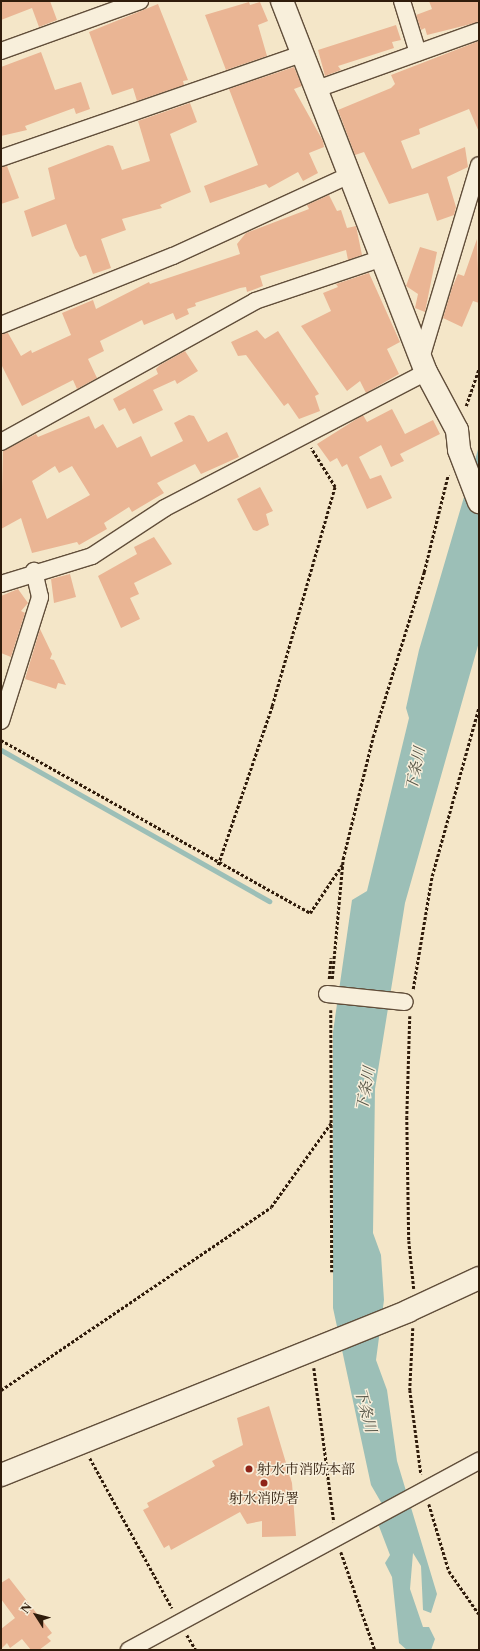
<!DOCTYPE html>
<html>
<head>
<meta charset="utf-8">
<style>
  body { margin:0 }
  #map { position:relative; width:480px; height:1651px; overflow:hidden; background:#f4e6c8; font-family:"Libre Caslon Text","Noto Serif JP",serif }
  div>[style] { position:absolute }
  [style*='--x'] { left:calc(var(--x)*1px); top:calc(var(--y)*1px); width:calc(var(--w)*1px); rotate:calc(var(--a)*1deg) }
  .water>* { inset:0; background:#9cbfb7 }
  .stream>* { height:5px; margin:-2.5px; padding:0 2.5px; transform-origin:2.5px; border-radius:2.5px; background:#9cbfb7 }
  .building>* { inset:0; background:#eab594 }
  .path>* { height:2.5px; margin-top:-1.25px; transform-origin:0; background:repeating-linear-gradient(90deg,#301c0b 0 3px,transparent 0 5px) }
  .roads { filter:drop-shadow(1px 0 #614e3a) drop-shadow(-1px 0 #614e3a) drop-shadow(0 1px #614e3a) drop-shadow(0 -1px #614e3a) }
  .street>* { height:16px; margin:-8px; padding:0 8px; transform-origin:8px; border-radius:8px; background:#f8efdb }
  .secondary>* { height:22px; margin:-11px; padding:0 11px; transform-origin:11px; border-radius:11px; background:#f8efdb }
  .bridges { filter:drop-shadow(1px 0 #614e3a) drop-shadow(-1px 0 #614e3a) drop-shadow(0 1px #614e3a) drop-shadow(0 -1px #614e3a) }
  .street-bridge>* { height:16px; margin:-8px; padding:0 8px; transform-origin:8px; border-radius:8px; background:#f8efdb }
  .dots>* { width:11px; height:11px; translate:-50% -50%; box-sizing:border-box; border:2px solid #f8efdb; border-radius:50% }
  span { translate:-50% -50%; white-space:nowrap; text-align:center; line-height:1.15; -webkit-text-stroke:3px #f8efdb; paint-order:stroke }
  .poi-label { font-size:14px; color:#301c0b }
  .left { translate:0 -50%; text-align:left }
  .water-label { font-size:15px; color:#565547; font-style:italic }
  .frame { position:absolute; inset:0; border:2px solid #301c0b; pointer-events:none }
  .north { position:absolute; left:16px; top:1595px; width:40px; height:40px; -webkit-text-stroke:3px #f8efdb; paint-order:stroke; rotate:306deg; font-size:11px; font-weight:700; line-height:16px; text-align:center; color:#301c0b }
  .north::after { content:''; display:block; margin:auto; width:14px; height:18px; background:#301c0b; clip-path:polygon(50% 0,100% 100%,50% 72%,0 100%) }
</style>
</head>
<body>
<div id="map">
  <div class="water">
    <i style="clip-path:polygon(479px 446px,479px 642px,405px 903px,375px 1089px,373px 1233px,381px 1255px,384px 1300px,376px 1360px,387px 1390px,397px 1461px,437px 1594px,431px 1613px,423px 1610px,421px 1566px,413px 1553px,410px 1589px,423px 1627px,429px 1627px,435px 1639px,431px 1650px,407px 1650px,399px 1643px,392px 1577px,385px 1563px,390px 1555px,377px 1521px,382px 1504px,371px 1485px,333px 1308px,333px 1032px,352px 900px,367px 891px,409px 718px,406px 708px,419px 650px)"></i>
  </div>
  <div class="stream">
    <i style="--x:1;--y:750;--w:308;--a:29.4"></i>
  </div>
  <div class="building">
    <i style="clip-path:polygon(1px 1px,50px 1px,57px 20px,39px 27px,32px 8px,1px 20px)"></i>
    <i style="clip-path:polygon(429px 1px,479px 1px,479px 22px,427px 35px,425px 28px,421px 30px,416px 15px,432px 9px)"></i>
    <i style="clip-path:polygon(249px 2px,250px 5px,260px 2px,268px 21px,258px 25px,267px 56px,226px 70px,205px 15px)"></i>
    <i style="clip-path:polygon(158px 4px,188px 80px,183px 81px,184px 85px,137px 101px,133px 88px,112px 95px,89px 32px)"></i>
    <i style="clip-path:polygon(396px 25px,401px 40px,392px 42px,394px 48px,338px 66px,341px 70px,325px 76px,318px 50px)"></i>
    <i style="clip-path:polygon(479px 41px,479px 132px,469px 109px,419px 129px,420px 134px,401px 141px,412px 169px,465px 147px,468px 167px,447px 177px,456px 207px,454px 215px,437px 221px,428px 193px,389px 204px,364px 152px,355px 155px,338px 110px,391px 88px,395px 84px,391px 75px)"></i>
    <i style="clip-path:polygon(41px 52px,55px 90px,81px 82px,90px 109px,76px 114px,74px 108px,25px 126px,27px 130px,1px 136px,1px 67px)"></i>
    <i style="clip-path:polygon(294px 67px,302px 86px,294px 89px,323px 141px,324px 147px,309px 153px,318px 173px,303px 181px,298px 172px,269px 188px,266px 184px,210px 203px,204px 186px,258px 165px,229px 89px)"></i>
    <i style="clip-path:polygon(190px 103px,197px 122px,170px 134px,191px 192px,160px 205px,162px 208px,122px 219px,126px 230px,101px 239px,111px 268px,93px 274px,86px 255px,80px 257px,75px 248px,66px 224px,32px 237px,24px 211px,55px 199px,48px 168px,108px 145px,113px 146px,122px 170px,150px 161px,138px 121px)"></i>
    <i style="clip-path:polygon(7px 166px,19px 198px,1px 204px,1px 167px)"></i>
    <i style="clip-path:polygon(329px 195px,337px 211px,341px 210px,347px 228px,356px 226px,362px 255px,348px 260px,346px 250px,260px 276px,263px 286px,247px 292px,246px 287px,240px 288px,195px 303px,196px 306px,187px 309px,189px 314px,176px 320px,173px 313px,144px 325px,142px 320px,100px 341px,104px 351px,88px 359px,97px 378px,77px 389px,73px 380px,22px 406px,1px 364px,1px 334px,8px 333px,21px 356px,31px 350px,32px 353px,71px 335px,62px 313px,93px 300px,96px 309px,149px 282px,150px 284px,240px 254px,237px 244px,246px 233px,309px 209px,307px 205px)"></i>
    <i style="clip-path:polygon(477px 239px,479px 303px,473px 301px,462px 327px,443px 318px,452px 288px,458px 274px,464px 276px)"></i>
    <i style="clip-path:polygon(420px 247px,437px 252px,425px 312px,415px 308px,418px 294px,406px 286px)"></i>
    <i style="clip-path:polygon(369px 273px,400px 342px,387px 349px,399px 374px,366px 393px,360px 381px,347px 391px,301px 326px,331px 311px,323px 293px,338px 287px,336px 284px)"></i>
    <i style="clip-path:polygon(257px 330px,265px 339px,278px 331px,319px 394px,315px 396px,320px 411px,299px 419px,288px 403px,284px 406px,246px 355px,238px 356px,231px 342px)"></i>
    <i style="clip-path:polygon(185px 351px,198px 371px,177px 384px,175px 380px,153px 390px,163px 410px,133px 424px,125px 408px,119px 411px,113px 399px,158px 374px,156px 369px,160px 365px)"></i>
    <i style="clip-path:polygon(392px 409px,405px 434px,433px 420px,440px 434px,400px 454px,404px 461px,391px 467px,381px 445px,359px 457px,370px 479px,381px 475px,392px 498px,367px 509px,347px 464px,342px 467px,337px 458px,330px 462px,317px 444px,363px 415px,367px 422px)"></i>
    <i style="clip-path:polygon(evenodd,189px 415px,194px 416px,208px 442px,227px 432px,239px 457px,201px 474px,195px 464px,157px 483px,164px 493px,132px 512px,129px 507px,104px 523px,107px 529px,79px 545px,77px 542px,32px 553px,21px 518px,1px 529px,3px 451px,36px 434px,38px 437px,89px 416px,95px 429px,103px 424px,117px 448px,141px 436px,151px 457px,183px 441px,174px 423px,189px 415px,55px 466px,59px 473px,72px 466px,90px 495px,47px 519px,32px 481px,55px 466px)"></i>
    <i style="clip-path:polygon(260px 487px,273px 511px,266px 514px,269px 525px,257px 531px,253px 530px,237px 499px)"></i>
    <i style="clip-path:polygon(154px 537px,172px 564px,134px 583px,139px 594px,130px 598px,140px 619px,121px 628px,98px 576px,137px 554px,134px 547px)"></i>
    <i style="clip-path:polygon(70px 574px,76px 597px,54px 603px,51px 579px)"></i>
    <i style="clip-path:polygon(18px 589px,28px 603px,21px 611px,25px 613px,11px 657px,1px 653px,1px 596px)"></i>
    <i style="clip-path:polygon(40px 629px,52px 654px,50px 659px,54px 660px,66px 685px,58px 683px,56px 689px,25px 679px)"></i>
    <i style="clip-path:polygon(269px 1406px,292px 1483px,296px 1536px,262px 1537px,262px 1521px,247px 1524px,240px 1512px,171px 1550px,169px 1545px,164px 1548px,143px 1510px,149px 1507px,147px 1503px,215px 1466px,212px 1461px,243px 1445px,237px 1418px)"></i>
    <i style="clip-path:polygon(9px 1578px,52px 1633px,47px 1637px,51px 1641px,39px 1650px,31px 1650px,22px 1639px,10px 1648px,7px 1643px,1px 1649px,1px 1629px,15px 1618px,1px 1599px,1px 1583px)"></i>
  </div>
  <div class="path">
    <i style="--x:466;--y:406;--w:39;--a:-71"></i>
    <i style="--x:1;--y:740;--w:354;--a:29.2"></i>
    <i style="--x:310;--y:913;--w:58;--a:-56.3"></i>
    <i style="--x:218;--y:865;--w:168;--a:-71.2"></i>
    <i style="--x:272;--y:706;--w:228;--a:-74"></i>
    <i style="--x:335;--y:487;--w:46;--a:-121.6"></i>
    <i style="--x:329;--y:979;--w:21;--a:-85"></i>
    <i style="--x:332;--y:979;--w:121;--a:-84.8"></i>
    <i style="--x:343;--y:859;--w:126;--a:-76.2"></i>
    <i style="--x:373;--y:737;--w:173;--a:-72.8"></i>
    <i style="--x:424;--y:572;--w:100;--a:-76.1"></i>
    <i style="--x:413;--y:989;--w:115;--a:-80.5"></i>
    <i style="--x:432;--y:876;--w:175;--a:-74.5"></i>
    <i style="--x:331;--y:1010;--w:262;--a:89.8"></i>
    <i style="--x:410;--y:1016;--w:101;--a:91.7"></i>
    <i style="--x:407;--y:1117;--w:124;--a:89.1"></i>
    <i style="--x:409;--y:1241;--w:48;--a:84.1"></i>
    <i style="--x:413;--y:1328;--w:62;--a:92.8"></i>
    <i style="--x:410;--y:1390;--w:85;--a:82.5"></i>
    <i style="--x:314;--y:1368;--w:155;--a:82.6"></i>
    <i style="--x:1;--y:1390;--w:326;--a:-34.1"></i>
    <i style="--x:271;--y:1207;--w:103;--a:-54.5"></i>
    <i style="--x:90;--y:1458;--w:171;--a:61.3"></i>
    <i style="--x:429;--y:1504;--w:70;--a:73.4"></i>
    <i style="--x:449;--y:1571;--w:52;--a:55.1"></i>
    <i style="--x:341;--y:1552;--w:104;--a:70.9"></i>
    <i style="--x:187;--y:1635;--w:17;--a:59"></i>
  </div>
  <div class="roads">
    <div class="street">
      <i style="--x:402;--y:1;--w:54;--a:72.9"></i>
      <i style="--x:1;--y:51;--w:148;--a:-19.8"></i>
      <i style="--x:317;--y:89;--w:172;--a:-19.7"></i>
      <i style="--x:1;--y:158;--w:318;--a:-19.1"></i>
      <i style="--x:1;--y:325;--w:185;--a:-21.9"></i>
      <i style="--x:173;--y:256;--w:195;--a:-24.6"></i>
      <i style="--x:422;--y:355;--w:198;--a:-73.3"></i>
      <i style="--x:1;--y:442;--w:291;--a:-29"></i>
      <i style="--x:255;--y:301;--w:135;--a:-18.6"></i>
      <i style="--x:1;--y:584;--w:95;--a:-17.1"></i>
      <i style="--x:92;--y:556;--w:87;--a:-33.3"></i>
      <i style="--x:165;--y:508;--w:294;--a:-27.5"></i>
      <i style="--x:1;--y:721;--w:130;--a:-72.5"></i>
      <i style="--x:40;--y:597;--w:27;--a:-103"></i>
      <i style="--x:129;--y:1650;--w:398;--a:-28.4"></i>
    </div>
    <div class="secondary">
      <i style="--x:282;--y:1;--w:398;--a:68.8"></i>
      <i style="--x:426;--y:372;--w:66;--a:61.9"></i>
      <i style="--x:457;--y:430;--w:20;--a:84"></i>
      <i style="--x:459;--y:450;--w:56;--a:69"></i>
      <i style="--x:1;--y:1475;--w:439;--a:-21.9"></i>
      <i style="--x:408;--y:1311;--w:78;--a:-24.9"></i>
    </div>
  </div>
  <div class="bridges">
    <div class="street-bridge">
      <i style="--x:327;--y:994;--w:78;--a:5.9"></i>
    </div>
  </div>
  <div class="dots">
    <i style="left:249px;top:1469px;background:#8f2418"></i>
    <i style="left:264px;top:1483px;background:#8f2418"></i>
  </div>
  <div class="poi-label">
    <span class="left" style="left:257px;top:1469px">射水市消防本部</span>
    <span style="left:264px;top:1498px">射水消防署</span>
  </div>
  <div class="water-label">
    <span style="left:415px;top:769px;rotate:-79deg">下条川</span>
    <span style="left:365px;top:1089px;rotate:-80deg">下条川</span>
    <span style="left:366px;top:1410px;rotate:75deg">下条川</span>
  </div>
  <div class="frame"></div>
  <div class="north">N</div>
</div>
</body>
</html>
